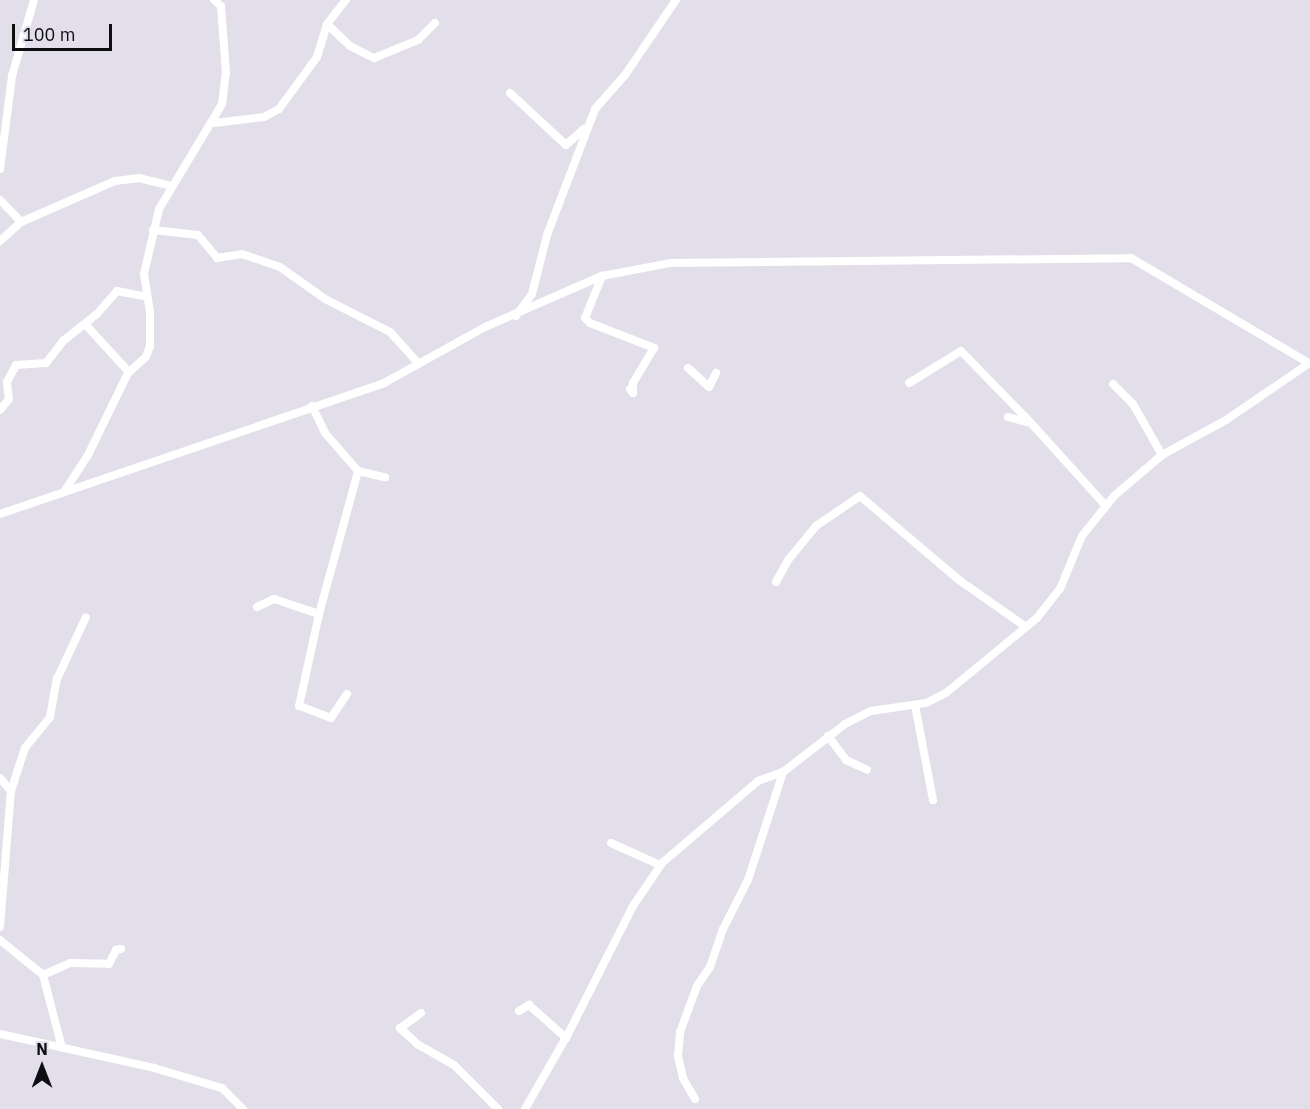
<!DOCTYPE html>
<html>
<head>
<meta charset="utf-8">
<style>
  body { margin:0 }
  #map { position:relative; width:1310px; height:1109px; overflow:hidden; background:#e3dfea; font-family:"IBM Plex Sans",sans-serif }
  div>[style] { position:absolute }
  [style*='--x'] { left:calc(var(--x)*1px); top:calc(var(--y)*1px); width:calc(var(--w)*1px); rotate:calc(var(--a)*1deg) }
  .street>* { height:8px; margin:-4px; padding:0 4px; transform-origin:4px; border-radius:4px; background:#fff }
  span { translate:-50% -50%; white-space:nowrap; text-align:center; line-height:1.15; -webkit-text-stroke:5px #e3dfea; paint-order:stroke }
  .north { position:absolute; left:12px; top:1037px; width:60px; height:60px; -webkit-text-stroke:4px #e3dfea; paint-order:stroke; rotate:0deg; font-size:16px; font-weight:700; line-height:24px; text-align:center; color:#0e0d11 }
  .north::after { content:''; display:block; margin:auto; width:21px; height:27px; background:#0e0d11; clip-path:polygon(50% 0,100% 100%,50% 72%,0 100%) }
  .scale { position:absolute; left:12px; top:24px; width:100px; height:27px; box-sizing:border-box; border:3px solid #0e0d11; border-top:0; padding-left:8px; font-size:18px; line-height:21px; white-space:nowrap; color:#0e0d11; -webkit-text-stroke:4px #e3dfea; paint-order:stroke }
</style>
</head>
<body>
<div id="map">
  <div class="street">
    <i style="--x:327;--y:24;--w:32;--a:44"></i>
    <i style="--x:350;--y:46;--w:27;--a:27"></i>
    <i style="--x:374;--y:58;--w:48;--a:-22.2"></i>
    <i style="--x:418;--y:40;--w:24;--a:-45"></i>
    <i style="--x:510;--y:93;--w:76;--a:42.9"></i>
    <i style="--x:566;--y:145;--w:24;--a:-42"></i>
    <i style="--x:214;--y:123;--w:50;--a:-6.8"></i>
    <i style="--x:264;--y:117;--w:17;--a:-28"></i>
    <i style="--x:279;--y:109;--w:64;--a:-53.8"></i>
    <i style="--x:317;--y:57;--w:34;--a:-73"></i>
    <i style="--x:327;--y:24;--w:31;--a:-52"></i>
    <i style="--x:0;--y:169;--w:94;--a:-82.6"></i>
    <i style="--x:12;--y:76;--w:79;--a:-73.9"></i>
    <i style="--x:0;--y:200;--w:30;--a:46"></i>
    <i style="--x:153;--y:230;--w:45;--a:6.3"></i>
    <i style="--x:198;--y:235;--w:30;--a:50"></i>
    <i style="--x:217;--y:258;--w:25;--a:-9"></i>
    <i style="--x:242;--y:254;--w:40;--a:18.9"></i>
    <i style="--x:280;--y:267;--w:55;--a:35.4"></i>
    <i style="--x:325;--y:299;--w:73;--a:26.9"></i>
    <i style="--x:390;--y:332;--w:43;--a:47.8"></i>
    <i style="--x:0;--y:241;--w:28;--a:-42"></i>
    <i style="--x:21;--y:222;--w:103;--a:-23.6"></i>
    <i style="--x:115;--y:181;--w:24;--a:-7"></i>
    <i style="--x:139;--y:178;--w:33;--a:14"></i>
    <i style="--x:602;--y:276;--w:45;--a:112"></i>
    <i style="--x:585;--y:318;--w:7;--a:45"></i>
    <i style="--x:590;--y:323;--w:69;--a:21.3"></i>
    <i style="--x:654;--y:348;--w:41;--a:121"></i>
    <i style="--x:633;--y:383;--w:10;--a:90"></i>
    <i style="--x:633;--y:393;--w:5;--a:-127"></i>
    <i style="--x:516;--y:316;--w:27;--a:-54"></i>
    <i style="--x:532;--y:294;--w:61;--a:-75.7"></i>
    <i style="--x:547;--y:235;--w:135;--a:-69.1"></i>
    <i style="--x:595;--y:109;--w:45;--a:-48.6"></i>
    <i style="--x:625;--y:75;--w:91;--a:-55.8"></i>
    <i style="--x:85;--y:324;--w:65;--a:47.5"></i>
    <i style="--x:688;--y:368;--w:28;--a:42"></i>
    <i style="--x:709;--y:387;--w:16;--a:-63"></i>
    <i style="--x:909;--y:383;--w:61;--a:-31.6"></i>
    <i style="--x:961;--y:351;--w:100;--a:45.8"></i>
    <i style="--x:1113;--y:384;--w:28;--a:45"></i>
    <i style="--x:1133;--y:404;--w:59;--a:60.4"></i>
    <i style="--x:312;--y:406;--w:30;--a:64"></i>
    <i style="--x:325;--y:433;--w:50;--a:49"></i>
    <i style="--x:358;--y:471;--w:28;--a:13"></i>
    <i style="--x:0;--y:410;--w:14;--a:-51"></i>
    <i style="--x:9;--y:399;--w:17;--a:-97"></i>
    <i style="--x:7;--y:382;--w:19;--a:-62"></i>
    <i style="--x:16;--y:365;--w:30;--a:-4"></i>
    <i style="--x:46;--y:363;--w:28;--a:-52"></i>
    <i style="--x:63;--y:341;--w:43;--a:-38.5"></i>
    <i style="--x:97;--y:314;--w:30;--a:-49"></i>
    <i style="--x:117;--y:291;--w:31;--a:11"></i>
    <i style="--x:1008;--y:417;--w:24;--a:15"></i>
    <i style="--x:1031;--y:423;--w:112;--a:47.9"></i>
    <i style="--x:64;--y:492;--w:44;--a:-57"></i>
    <i style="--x:88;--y:455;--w:91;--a:-64"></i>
    <i style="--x:128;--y:373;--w:24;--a:-42"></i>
    <i style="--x:146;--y:357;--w:12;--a:-70"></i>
    <i style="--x:150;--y:346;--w:34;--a:-90"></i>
    <i style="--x:150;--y:312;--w:38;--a:-99"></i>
    <i style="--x:144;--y:274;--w:67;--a:-77"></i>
    <i style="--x:159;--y:209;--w:122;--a:-59"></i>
    <i style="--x:222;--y:104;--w:31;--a:-83"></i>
    <i style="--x:226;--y:73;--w:67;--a:-94.3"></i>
    <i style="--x:221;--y:6;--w:9;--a:-139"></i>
    <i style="--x:0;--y:514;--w:406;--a:-18.8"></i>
    <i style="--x:384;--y:383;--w:115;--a:-29"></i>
    <i style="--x:485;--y:327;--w:128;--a:-23.6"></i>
    <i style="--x:602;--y:276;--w:69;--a:-10.8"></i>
    <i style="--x:670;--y:263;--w:461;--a:-0.6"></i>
    <i style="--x:1131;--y:258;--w:208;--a:30.6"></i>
    <i style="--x:776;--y:582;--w:26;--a:-61"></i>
    <i style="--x:789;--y:559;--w:43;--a:-50.7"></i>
    <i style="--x:816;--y:526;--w:53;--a:-34.3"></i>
    <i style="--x:860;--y:496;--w:130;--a:40.3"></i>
    <i style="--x:959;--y:580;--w:82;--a:35"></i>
    <i style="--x:257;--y:607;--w:19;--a:-25"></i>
    <i style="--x:274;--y:599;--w:47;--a:18.4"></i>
    <i style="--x:347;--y:694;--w:29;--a:124"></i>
    <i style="--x:331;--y:718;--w:34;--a:-159"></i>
    <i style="--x:299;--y:706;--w:94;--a:-77.7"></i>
    <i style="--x:319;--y:614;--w:148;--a:-74.7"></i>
    <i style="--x:915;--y:705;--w:97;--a:79.3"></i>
    <i style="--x:828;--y:736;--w:30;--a:53"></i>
    <i style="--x:846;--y:760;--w:23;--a:25"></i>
    <i style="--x:0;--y:778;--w:17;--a:50"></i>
    <i style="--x:611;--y:843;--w:54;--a:24.2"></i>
    <i style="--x:0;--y:927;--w:136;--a:-85.4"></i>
    <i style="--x:11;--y:791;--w:45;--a:-72"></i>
    <i style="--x:25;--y:748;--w:40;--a:-51"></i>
    <i style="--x:50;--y:717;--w:39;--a:-80"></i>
    <i style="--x:57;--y:679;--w:68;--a:-64.9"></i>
    <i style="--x:0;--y:940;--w:55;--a:39.1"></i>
    <i style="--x:43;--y:975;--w:75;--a:75.4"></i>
    <i style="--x:43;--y:975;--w:30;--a:-24"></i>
    <i style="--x:70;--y:963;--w:39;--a:1"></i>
    <i style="--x:109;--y:964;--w:16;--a:-63"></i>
    <i style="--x:116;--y:950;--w:5;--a:-11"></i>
    <i style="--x:519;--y:1011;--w:12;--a:-31"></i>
    <i style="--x:529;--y:1005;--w:50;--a:41.7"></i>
    <i style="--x:421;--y:1013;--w:26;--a:144"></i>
    <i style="--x:400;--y:1028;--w:23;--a:43"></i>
    <i style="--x:417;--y:1044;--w:43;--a:29.6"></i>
    <i style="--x:454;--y:1065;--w:62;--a:45"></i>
    <i style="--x:0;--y:1034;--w:158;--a:12.4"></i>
    <i style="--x:154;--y:1068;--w:71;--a:16.4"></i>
    <i style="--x:222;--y:1088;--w:30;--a:45"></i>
    <i style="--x:695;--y:1099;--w:24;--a:-120"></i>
    <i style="--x:683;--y:1078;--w:23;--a:-103"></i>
    <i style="--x:678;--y:1056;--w:24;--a:-85"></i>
    <i style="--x:680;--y:1032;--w:49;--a:-69.7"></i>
    <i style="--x:697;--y:986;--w:23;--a:-56"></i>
    <i style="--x:710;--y:967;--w:40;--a:-71.1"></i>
    <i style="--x:723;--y:929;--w:55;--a:-63"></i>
    <i style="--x:748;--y:880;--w:114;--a:-72"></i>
    <i style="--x:525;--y:1109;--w:86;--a:-60.2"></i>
    <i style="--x:568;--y:1034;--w:144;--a:-63.1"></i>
    <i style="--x:633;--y:906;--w:52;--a:-56"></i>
    <i style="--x:662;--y:863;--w:126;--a:-40.5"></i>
    <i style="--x:758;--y:781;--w:27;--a:-20"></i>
    <i style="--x:783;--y:772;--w:78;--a:-37.7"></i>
    <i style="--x:845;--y:724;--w:29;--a:-27"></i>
    <i style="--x:871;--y:711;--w:56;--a:-8.3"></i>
    <i style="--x:926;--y:703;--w:22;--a:-27"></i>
    <i style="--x:946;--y:693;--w:118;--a:-39.5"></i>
    <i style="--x:1037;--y:618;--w:37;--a:-52"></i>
    <i style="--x:1060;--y:589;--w:57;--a:-67.5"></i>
    <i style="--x:1082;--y:536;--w:51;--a:-51.3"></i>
    <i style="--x:1114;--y:496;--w:63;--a:-40.5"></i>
    <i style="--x:1162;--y:455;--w:73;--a:-28.7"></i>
    <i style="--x:1226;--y:420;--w:99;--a:-34.3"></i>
  </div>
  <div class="north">N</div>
  <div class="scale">100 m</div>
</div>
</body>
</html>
